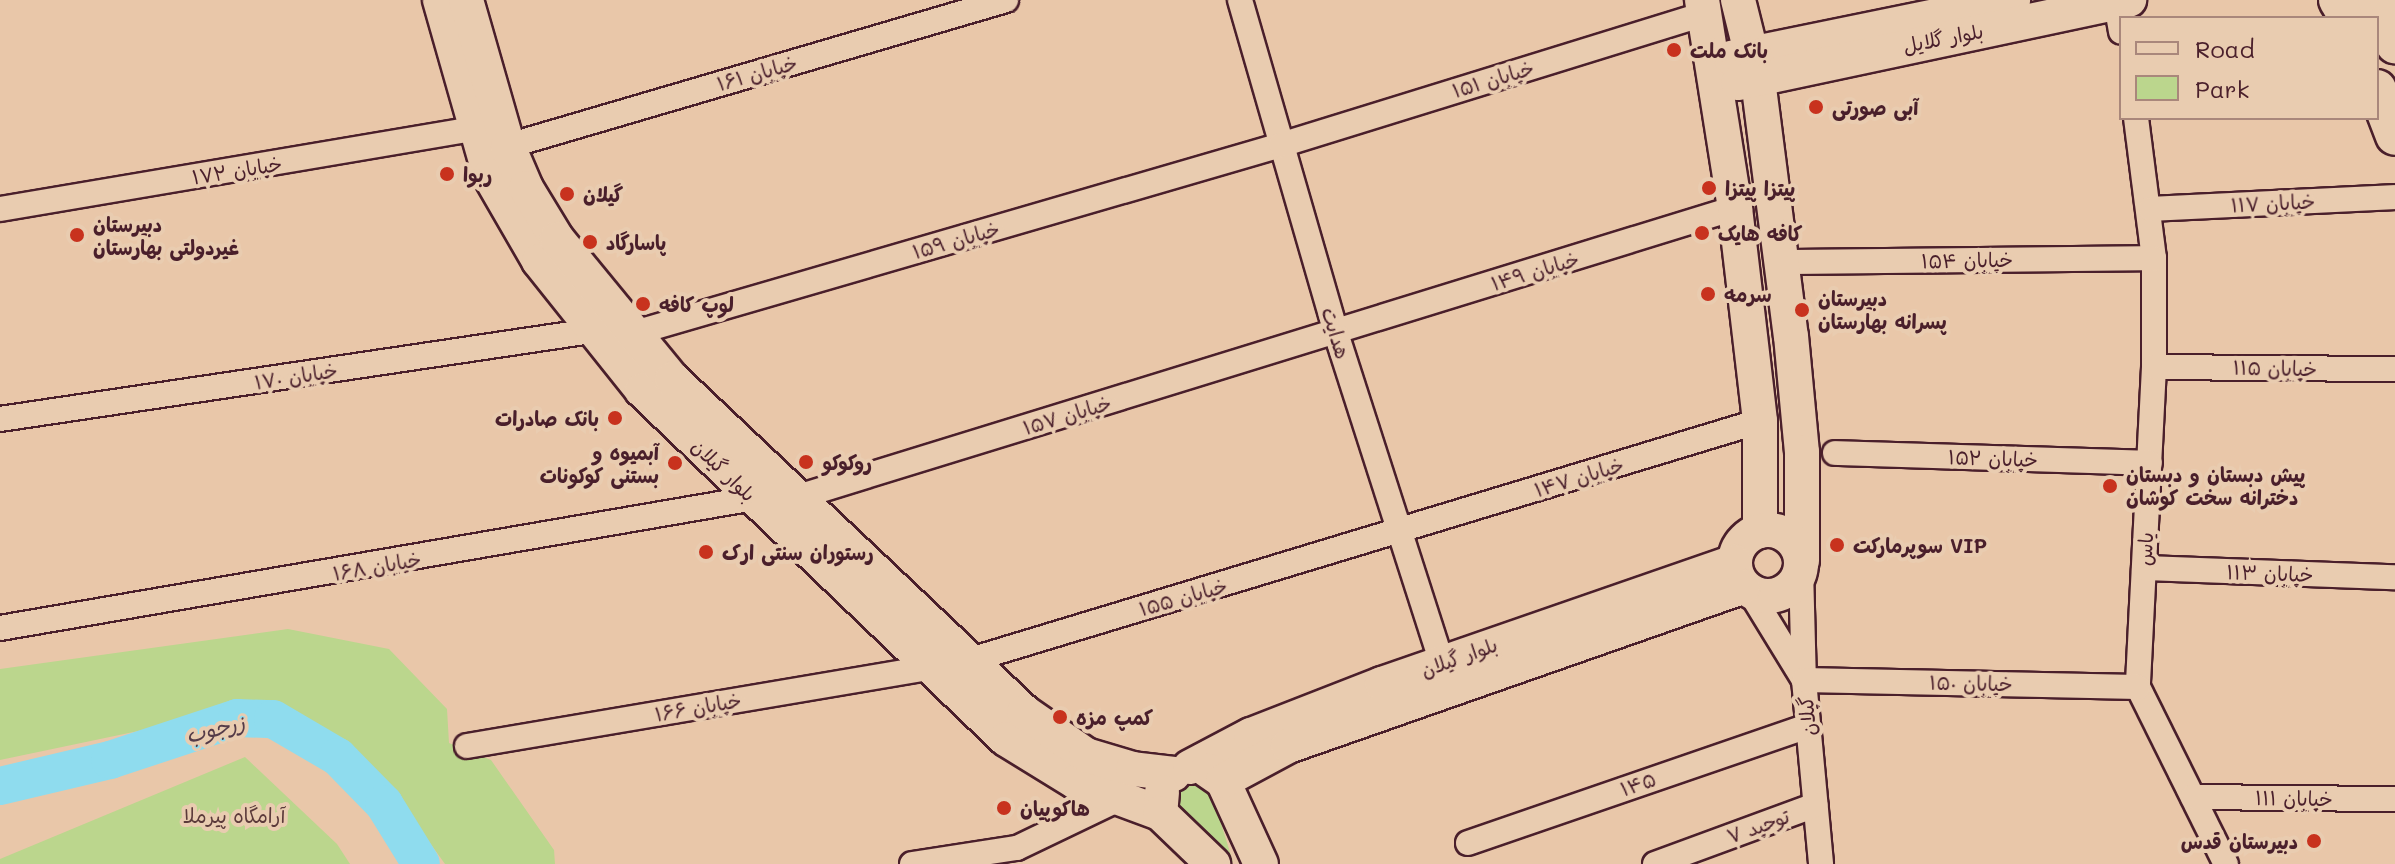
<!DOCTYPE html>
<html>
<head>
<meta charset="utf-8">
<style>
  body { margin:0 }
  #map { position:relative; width:2395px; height:864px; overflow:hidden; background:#e9c7a9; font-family:Mali,"Playpen Sans Arabic",sans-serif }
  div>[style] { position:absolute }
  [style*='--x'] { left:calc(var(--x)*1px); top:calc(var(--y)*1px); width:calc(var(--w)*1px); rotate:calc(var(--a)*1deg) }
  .green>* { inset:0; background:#bbd68d }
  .river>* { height:38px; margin:-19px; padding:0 19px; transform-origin:19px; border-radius:19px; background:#8fdcee }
  .roads { filter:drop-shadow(2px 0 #4a1f2b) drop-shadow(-2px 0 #4a1f2b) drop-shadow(0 2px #4a1f2b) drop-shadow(0 -2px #4a1f2b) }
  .street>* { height:24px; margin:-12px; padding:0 12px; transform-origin:12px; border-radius:12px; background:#e9ccb0 }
  .secondary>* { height:34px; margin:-17px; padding:0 17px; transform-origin:17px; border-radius:17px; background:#e9ccb0 }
  .secondary>.ring { margin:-17px; padding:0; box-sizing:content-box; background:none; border:34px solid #e9ccb0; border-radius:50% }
  .primary>* { height:38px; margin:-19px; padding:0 19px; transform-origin:19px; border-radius:19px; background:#e9ccb0 }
  .dots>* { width:22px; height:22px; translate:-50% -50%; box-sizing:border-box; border:4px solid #e9ccb0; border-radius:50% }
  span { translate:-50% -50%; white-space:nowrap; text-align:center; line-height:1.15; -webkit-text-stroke:8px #e9ccb0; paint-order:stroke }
  .street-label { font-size:20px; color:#4a1f2b }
  .poi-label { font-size:20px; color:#4a1f2b; font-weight:700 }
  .left { translate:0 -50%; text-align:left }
  .right { translate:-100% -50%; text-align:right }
  .park-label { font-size:20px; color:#5b3a3a }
  .water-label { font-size:22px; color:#543b48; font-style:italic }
  .legend { position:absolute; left:2119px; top:16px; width:260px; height:104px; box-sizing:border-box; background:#e9ccb0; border:2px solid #a9877b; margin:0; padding:10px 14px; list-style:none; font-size:24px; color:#4a1f2b }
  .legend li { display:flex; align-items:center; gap:16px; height:40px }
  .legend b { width:40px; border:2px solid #a9877b }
</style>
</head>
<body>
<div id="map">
  <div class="green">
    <i style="clip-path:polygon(288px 629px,389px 649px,447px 709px,449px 743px,491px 760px,554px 850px,555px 864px,445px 864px,394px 793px,347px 748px,309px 726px,248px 708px,0 760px,0 669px)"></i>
    <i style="clip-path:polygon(245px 757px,337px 844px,350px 864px,0 864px,0 859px)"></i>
    <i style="clip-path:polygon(1190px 784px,1211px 791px,1233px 862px,1179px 809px,1181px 792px)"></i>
  </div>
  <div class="river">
    <i style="--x:0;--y:786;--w:113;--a:-13.3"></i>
    <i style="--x:110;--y:760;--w:134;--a:-18.3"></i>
    <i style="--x:237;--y:718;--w:36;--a:2"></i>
    <i style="--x:273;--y:719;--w:75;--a:30.3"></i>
    <i style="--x:338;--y:757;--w:66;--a:45.6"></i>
    <i style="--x:384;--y:804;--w:70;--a:58.3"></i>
  </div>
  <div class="roads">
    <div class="street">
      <i style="--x:1240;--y:0;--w:347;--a:73.9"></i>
      <i style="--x:1336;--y:333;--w:347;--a:72.2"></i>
      <i style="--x:2116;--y:3;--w:29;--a:80"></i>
      <i style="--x:2136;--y:118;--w:141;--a:82.7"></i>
      <i style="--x:2154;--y:258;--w:109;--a:90"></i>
      <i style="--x:2154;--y:367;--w:320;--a:92.9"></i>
      <i style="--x:2138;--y:687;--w:198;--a:63.6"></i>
      <i style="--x:508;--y:146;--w:519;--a:-16.34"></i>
      <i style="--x:0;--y:209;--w:481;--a:-9.6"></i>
      <i style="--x:2151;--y:209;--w:244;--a:-2.8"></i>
      <i style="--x:1780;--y:262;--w:374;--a:-0.6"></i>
      <i style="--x:631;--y:334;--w:677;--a:-16.21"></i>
      <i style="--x:1281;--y:145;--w:444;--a:-17.2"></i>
      <i style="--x:2154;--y:367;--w:241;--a:0.5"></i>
      <i style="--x:0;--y:419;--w:598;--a:-8.47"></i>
      <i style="--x:1835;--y:453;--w:315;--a:1.8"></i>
      <i style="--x:798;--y:497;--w:981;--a:-17.14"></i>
      <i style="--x:2144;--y:568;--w:251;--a:2.1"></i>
      <i style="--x:1801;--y:569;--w:111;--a:88.5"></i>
      <i style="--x:1804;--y:680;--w:185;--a:84.7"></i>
      <i style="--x:1750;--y:592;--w:103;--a:58.5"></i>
      <i style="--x:0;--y:628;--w:765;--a:-9.78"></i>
      <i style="--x:967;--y:661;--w:829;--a:-16.84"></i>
      <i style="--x:1804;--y:680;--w:334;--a:1.2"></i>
      <i style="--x:467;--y:746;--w:468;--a:-9.6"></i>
      <i style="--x:2193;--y:797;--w:202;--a:0.6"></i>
      <i style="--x:1468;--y:843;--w:360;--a:-19"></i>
      <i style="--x:912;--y:864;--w:106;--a:-8.7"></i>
      <i style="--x:1017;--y:848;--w:115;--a:-25.7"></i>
      <i style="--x:1655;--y:864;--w:171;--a:-20.2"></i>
    </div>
    <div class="secondary">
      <i style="--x:440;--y:0;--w:183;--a:74.1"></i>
      <i style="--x:490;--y:176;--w:98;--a:60"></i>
      <i style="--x:539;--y:261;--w:165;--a:51.4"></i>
      <i style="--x:642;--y:390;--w:504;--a:43.79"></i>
      <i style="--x:1006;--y:739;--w:82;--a:31.6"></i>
      <i style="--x:1076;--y:782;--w:90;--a:20.3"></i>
      <i style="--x:466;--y:0;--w:152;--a:74"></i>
      <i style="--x:508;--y:146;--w:46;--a:66.8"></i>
      <i style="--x:526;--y:188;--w:60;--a:58.7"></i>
      <i style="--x:557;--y:239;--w:181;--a:50.6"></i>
      <i style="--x:672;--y:379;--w:485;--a:43.4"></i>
      <i style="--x:1024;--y:712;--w:75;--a:34.7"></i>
      <i style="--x:1086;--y:755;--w:49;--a:16.6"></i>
      <i style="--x:1133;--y:769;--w:41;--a:7"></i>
      <i style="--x:1702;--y:0;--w:211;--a:81"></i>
      <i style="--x:1735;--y:208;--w:214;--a:83.3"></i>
      <i style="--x:1760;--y:421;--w:110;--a:90"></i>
      <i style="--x:1738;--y:0;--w:82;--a:76"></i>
      <i style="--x:1758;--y:80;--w:258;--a:82.7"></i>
      <i style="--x:1791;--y:336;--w:117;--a:84.6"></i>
      <i style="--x:1802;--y:452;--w:109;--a:90"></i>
      <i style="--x:1731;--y:58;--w:288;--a:-11.6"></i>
      <i style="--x:1738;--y:83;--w:400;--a:-12"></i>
      <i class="ring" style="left:1735px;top:530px;width:32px;height:32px"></i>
      <i style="--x:1190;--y:767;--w:69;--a:-27.7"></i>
      <i style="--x:1251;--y:735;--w:141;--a:-21.3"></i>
      <i style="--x:1382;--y:684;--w:373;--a:-19.1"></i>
      <i style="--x:1207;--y:770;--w:19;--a:35"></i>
      <i style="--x:1223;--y:781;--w:91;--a:65.4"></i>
      <i style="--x:1223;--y:781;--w:74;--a:-28.3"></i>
      <i style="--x:1288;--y:746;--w:482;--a:-19.3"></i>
      <i style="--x:1162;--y:792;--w:21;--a:95"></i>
      <i style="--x:1160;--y:813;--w:74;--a:43.9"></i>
    </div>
    <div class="primary">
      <i style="--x:2338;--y:0;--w:21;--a:59"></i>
      <i style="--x:2377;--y:0;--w:48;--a:67.8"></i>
      <i style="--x:2377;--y:89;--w:50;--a:69"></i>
    </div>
  </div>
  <div class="dots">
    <i style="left:1674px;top:50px;background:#c8321e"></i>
    <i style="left:1816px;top:107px;background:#c8321e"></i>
    <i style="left:447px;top:174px;background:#c8321e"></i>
    <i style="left:1709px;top:188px;background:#c8321e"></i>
    <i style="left:567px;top:194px;background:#c8321e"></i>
    <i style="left:1702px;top:233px;background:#c8321e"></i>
    <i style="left:77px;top:235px;background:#c8321e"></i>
    <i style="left:590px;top:242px;background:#c8321e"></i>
    <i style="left:1708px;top:294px;background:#c8321e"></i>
    <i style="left:643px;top:304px;background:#c8321e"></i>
    <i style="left:1802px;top:310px;background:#c8321e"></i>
    <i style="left:615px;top:418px;background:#c8321e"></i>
    <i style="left:806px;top:462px;background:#c8321e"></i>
    <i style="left:675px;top:463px;background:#c8321e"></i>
    <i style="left:2110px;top:486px;background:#c8321e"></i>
    <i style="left:1837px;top:545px;background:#c8321e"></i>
    <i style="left:706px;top:552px;background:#c8321e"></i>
    <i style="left:1060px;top:717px;background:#c8321e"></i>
    <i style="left:1004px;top:808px;background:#c8321e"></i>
    <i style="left:2314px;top:841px;background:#c8321e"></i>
  </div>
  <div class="street-label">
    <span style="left:1943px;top:38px;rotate:-11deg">بلوار گلایل</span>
    <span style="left:757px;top:73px;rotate:-16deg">خیابان ۱۶۱</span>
    <span style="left:1493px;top:79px;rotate:-17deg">خیابان ۱۵۱</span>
    <span style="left:237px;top:170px;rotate:-9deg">خیابان ۱۷۲</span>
    <span style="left:2273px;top:203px;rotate:-3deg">خیابان ۱۱۷</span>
    <span style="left:956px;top:240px;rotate:-16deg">خیابان ۱۵۹</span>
    <span style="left:1967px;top:260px;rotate:-1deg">خیابان ۱۵۴</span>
    <span style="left:1535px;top:271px;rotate:-17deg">خیابان ۱۴۹</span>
    <span style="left:1336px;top:333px;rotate:73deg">هدایت</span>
    <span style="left:2275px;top:368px;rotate:1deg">خیابان ۱۱۵</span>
    <span style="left:296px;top:376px;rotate:-9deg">خیابان ۱۷۰</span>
    <span style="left:1067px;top:415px;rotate:-17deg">خیابان ۱۵۷</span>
    <span style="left:1993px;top:458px;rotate:2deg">خیابان ۱۵۲</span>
    <span style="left:724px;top:470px;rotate:44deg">بلوار گیلان</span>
    <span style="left:1579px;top:477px;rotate:-17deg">خیابان ۱۴۷</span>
    <span style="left:2145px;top:549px;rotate:-87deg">یاس</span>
    <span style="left:377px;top:566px;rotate:-10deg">خیابان ۱۶۸</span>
    <span style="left:2270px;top:573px;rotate:2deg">خیابان ۱۱۳</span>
    <span style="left:1183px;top:597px;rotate:-16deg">خیابان ۱۵۵</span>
    <span style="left:1459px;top:657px;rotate:-20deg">بلوار گیلان</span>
    <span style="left:1971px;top:683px;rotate:1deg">خیابان ۱۵۰</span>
    <span style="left:698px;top:707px;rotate:-10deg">خیابان ۱۶۶</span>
    <span style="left:1807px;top:716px;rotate:-95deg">گیلان</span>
    <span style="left:1638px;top:784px;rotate:-19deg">۱۴۵</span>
    <span style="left:2294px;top:798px;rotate:1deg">خیابان ۱۱۱</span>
    <span style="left:1758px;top:826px;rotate:-20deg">توحید ۷</span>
  </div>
  <div class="poi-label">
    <span class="left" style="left:1690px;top:50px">بانک ملت</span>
    <span class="left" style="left:1832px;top:107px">آبی صورتی</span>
    <span class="left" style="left:463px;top:174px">ربوا</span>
    <span class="left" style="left:1725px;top:188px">پیتزا پیتزا</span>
    <span class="left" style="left:583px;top:194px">گیلان</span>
    <span class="left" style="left:93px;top:236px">دبیرستان<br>غیردولتی بهارستان</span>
    <span class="left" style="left:1718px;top:233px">کافه هایک</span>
    <span class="left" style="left:606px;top:242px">پاسارگاد</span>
    <span class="left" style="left:1724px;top:294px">سرمه</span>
    <span class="left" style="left:1818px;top:310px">دبیرستان<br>پسرانه بهارستان</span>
    <span class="left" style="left:659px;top:304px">لوپ کافه</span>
    <span class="right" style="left:599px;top:418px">بانک صادرات</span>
    <span class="right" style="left:659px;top:464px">آبمیوه و<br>بستنی کوکونات</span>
    <span class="left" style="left:822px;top:462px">روکوکو</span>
    <span class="left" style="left:2126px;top:486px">پیش دبستان و دبستان<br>دخترانه سخت کوشان</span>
    <span class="left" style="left:1853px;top:545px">سوپرمارکت VIP</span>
    <span class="left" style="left:722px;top:552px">رستوران سنتی ارک</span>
    <span class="left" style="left:1076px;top:717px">کمپ مزه</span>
    <span class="left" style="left:1020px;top:808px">هاکوپیان</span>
    <span class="right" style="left:2298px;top:841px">دبیرستان قدس</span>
  </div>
  <div class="park-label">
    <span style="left:234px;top:815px">آرامگاه پیرملا</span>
  </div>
  <div class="water-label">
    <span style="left:215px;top:728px;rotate:-14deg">زرجوب</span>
  </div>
  <ul class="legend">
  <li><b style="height:10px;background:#e9ccb0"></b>Road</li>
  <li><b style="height:22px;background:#bbd68d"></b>Park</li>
  </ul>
</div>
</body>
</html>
